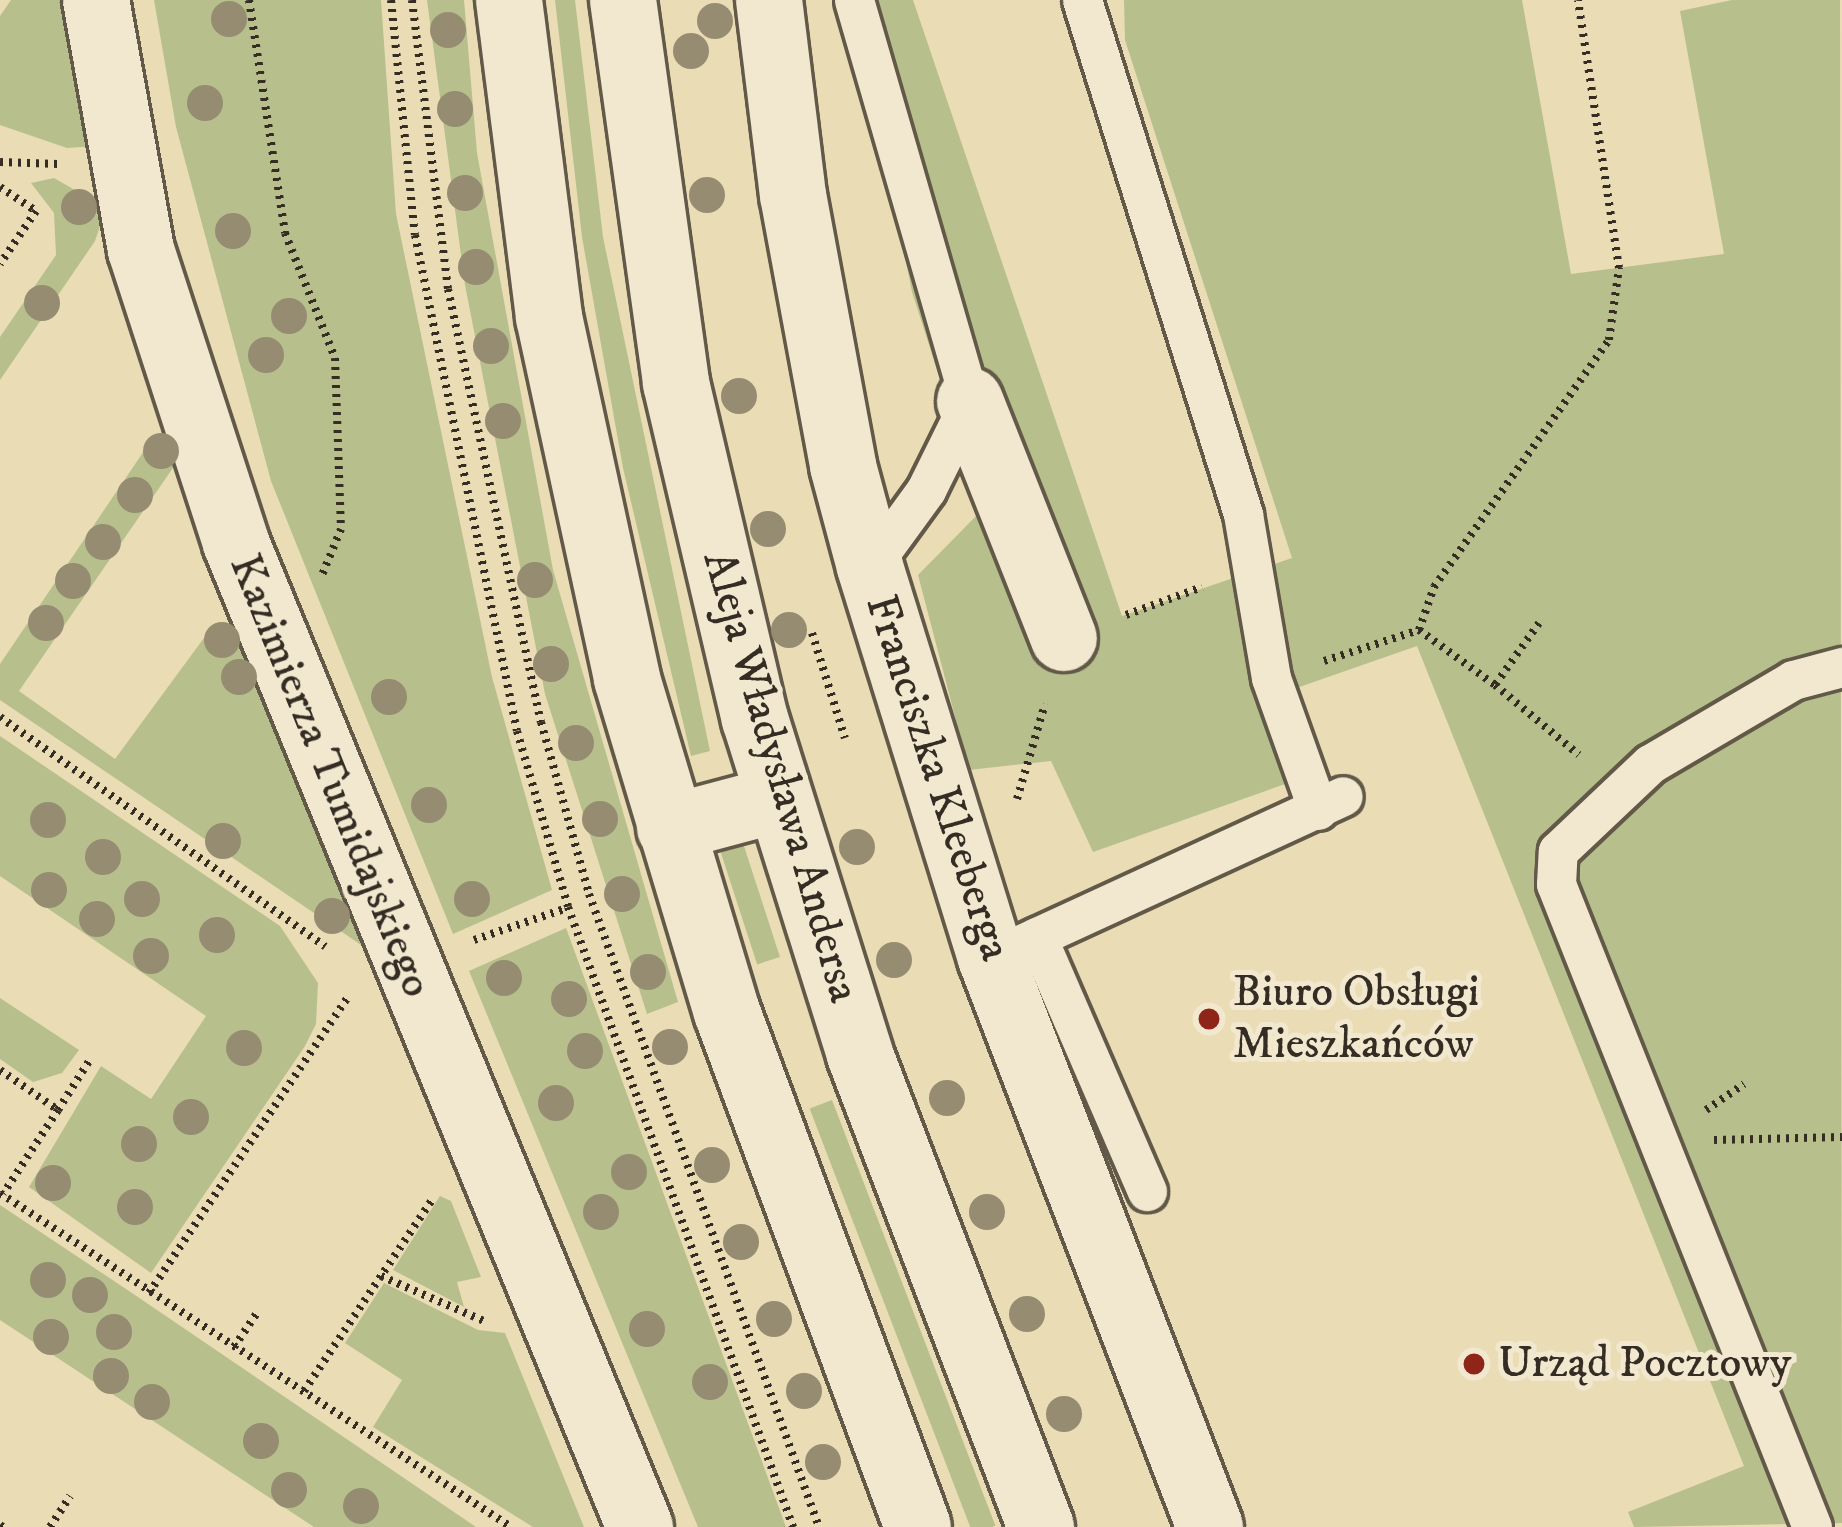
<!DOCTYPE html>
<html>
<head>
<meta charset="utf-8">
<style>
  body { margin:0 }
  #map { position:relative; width:1842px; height:1527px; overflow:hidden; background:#eadcb5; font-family:"IM FELL DW Pica",serif }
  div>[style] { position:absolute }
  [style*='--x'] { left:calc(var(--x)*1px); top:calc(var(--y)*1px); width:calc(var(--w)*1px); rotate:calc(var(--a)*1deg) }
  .green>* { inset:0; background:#b7c08d; transform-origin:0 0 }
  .path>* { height:8px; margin-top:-4px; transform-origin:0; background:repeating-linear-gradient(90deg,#352d24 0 3px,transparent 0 9px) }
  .roads { filter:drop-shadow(3px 0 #625948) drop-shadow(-3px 0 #625948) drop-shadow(0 3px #625948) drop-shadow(0 -3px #625948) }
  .service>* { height:39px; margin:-19.5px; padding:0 19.5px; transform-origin:19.5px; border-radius:19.5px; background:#f1e8cf }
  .minor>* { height:66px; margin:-33px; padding:0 33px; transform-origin:33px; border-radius:33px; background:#f1e8cf }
  .secondary>* { height:66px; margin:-33px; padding:0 33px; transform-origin:33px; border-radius:33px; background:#f1e8cf }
  .trees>* { width:36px; height:36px; margin:-18px; border-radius:50%; background:#958c71 }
  .dots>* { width:33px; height:33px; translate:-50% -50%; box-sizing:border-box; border:6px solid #f1e8cf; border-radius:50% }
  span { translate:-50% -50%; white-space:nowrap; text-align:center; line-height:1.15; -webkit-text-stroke:10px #f1e8cf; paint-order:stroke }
  .street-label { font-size:45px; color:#352d24 }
  .poi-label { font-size:45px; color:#352d24 }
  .left { translate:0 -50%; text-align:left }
</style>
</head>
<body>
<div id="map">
  <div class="green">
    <i style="clip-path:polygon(11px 0,69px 0,95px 146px,67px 148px,0 125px,0 16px)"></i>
    <i style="clip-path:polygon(154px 0,381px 0,396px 214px,492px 677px,552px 890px,453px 934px,271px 481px,176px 127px)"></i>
    <i style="clip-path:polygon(427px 0,464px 0,477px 153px,553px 570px,678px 1002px,647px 1014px,545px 694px,465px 285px)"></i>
    <i style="clip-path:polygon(555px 0,575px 0,603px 237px,710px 751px,691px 756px,623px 468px,582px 237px)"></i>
    <i style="clip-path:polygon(854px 0,913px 0,1122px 616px,1292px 558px,1125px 40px,1124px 0,1522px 0,1571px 274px,1724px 254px,1680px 11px,1732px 0,1840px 0,1842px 1523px,1634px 1527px,1628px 1512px,1744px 1466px,1417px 646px,1259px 701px,1288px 783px,1093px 852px,1051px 761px,969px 770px,918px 575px,982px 510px,912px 292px)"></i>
    <i style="clip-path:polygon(54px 178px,94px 201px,103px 217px,95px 241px,0 380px,0 337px,56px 255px,54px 213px,31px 183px)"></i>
    <i style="clip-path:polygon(162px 438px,172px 443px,177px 462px,19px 691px,115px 759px,212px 627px,233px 623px,367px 949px,0 700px,0 664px,148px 445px)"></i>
    <i style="clip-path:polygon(0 736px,280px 926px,318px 983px,316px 1024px,305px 1046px,151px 1273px,29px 1187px,101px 1066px,151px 1099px,206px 1016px,0 876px)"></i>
    <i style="left:742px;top:840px;width:123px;height:24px;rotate:72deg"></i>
    <i style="clip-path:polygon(566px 928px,786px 1527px,698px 1527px,469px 971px)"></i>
    <i style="clip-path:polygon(0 998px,79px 1050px,62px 1073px,33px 1082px,0 1059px)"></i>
    <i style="left:832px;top:1100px;width:456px;height:24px;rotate:69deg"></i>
    <i style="clip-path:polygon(440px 1196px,451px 1201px,481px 1277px,457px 1282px,464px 1307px,393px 1270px)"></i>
    <i style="clip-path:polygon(0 1205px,132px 1293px,476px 1527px,314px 1527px,0 1320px)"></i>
    <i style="clip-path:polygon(384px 1283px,478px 1330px,505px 1333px,584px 1527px,533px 1527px,373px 1427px,402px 1380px,345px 1343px)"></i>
  </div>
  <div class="path">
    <i style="--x:249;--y:0;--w:236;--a:81.2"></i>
    <i style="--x:285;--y:233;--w:135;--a:68.2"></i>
    <i style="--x:335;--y:358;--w:171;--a:88"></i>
    <i style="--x:341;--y:529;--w:50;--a:112.4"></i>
    <i style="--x:391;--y:0;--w:236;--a:84.2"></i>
    <i style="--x:415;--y:235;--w:506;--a:78.38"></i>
    <i style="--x:517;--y:731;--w:183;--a:73.8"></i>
    <i style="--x:568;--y:907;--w:660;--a:70.05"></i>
    <i style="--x:412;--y:0;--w:291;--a:82.9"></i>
    <i style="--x:448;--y:289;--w:443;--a:77.9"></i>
    <i style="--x:541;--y:722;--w:179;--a:74.4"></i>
    <i style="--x:589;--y:894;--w:673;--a:70.03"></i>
    <i style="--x:0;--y:162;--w:58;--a:2"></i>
    <i style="--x:0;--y:187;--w:43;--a:33.7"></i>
    <i style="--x:36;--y:211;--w:64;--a:124.2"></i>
    <i style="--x:1126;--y:615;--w:81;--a:-20.2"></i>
    <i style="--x:1539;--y:623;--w:76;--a:125.4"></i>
    <i style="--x:1495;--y:685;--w:109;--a:39.8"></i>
    <i style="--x:1419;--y:630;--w:46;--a:-70.8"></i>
    <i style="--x:1434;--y:587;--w:303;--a:-54.7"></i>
    <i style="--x:1609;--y:340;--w:73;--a:-82.1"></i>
    <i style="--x:1619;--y:268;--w:271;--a:-98.7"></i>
    <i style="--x:812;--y:633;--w:110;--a:72.6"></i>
    <i style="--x:1324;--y:661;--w:100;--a:-18.1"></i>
    <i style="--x:1419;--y:630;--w:94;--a:35.9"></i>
    <i style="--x:0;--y:717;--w:398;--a:35.2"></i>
    <i style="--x:1017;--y:799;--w:99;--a:-73.6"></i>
    <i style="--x:474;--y:940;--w:98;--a:-19"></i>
    <i style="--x:0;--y:1070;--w:70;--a:34.6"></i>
    <i style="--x:58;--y:1110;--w:100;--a:123.2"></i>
    <i style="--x:58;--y:1110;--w:62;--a:-57.6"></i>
    <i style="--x:1706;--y:1110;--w:46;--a:-34.4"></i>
    <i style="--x:1714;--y:1140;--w:128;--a:-1.3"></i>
    <i style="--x:0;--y:1193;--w:610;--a:33.17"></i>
    <i style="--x:381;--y:1276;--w:112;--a:23.6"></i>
    <i style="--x:149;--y:1293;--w:359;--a:-56.1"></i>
    <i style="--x:234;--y:1347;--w:40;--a:-56"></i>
    <i style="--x:304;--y:1391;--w:232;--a:-56.2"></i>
    <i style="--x:0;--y:1525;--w:4;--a:34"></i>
    <i style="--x:50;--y:1527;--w:37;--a:-57"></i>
  </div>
  <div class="roads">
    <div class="service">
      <i style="--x:854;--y:0;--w:417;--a:73.9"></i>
      <i style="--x:970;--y:401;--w:99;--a:116.3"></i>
      <i style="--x:926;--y:490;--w:95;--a:126"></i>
      <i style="--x:1082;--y:0;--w:539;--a:72.61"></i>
      <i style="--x:1243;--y:514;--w:166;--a:80.3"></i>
      <i style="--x:1271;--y:678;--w:140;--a:70.4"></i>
      <i style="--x:1037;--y:937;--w:277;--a:66.6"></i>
      <i style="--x:991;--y:958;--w:387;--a:-24.7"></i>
      <i style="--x:1812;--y:1527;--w:692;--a:-111.71"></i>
      <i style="--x:1556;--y:884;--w:33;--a:-87"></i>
      <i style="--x:1558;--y:851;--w:127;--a:-43.4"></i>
      <i style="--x:1650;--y:764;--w:166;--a:-30.4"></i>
      <i style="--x:1793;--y:680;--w:51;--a:-14.9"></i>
    </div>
    <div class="minor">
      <i style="--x:96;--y:0;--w:254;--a:79.8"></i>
      <i style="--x:141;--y:250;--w:308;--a:72"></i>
      <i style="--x:236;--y:543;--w:1064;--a:67.68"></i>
      <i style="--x:769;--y:0;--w:196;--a:83"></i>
      <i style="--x:793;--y:195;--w:276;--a:79.5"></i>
      <i style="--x:843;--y:466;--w:105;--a:75"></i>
      <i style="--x:870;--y:567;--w:409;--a:72.8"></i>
      <i style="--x:991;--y:958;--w:610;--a:68.95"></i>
      <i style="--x:970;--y:401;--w:255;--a:68.4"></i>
    </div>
    <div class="secondary">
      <i style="--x:509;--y:0;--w:320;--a:82.8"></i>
      <i style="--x:549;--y:317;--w:370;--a:77.8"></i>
      <i style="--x:627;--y:679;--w:348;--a:73.3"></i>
      <i style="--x:727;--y:1012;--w:549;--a:69.65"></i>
      <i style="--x:623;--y:0;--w:387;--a:82.1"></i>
      <i style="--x:676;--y:383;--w:345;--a:76.8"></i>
      <i style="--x:755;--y:719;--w:352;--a:72.6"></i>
      <i style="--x:860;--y:1055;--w:506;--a:69.02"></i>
      <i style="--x:670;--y:828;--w:113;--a:-14.9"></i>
    </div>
  </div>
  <div class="trees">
    <i style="left:229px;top:19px"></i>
    <i style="left:715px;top:21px"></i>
    <i style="left:448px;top:30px"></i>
    <i style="left:691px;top:51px"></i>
    <i style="left:205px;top:103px"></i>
    <i style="left:455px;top:109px"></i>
    <i style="left:465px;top:193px"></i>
    <i style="left:707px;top:195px"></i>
    <i style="left:79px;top:207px"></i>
    <i style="left:233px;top:231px"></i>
    <i style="left:476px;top:267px"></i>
    <i style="left:42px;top:303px"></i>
    <i style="left:289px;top:316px"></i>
    <i style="left:491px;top:346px"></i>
    <i style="left:266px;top:355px"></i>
    <i style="left:739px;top:396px"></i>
    <i style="left:503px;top:421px"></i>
    <i style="left:161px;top:451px"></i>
    <i style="left:135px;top:495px"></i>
    <i style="left:768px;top:529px"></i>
    <i style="left:103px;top:542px"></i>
    <i style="left:535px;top:580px"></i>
    <i style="left:73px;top:581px"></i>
    <i style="left:46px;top:623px"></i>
    <i style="left:789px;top:630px"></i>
    <i style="left:222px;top:640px"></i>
    <i style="left:551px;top:664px"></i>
    <i style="left:239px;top:677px"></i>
    <i style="left:389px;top:697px"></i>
    <i style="left:576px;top:743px"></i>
    <i style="left:429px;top:805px"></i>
    <i style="left:600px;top:819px"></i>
    <i style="left:48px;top:820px"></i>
    <i style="left:223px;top:841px"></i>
    <i style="left:857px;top:847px"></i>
    <i style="left:103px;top:857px"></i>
    <i style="left:49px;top:890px"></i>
    <i style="left:622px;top:894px"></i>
    <i style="left:142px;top:899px"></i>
    <i style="left:472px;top:899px"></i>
    <i style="left:332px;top:916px"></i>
    <i style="left:97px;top:919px"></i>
    <i style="left:217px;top:935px"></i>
    <i style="left:151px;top:956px"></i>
    <i style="left:894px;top:960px"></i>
    <i style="left:648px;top:972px"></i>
    <i style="left:504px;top:978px"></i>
    <i style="left:569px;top:999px"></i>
    <i style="left:670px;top:1047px"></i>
    <i style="left:244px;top:1048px"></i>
    <i style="left:585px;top:1051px"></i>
    <i style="left:947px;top:1098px"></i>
    <i style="left:556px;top:1103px"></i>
    <i style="left:191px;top:1117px"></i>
    <i style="left:139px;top:1144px"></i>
    <i style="left:712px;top:1165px"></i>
    <i style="left:629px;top:1172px"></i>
    <i style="left:53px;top:1183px"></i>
    <i style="left:135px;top:1207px"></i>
    <i style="left:601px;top:1212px"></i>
    <i style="left:987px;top:1212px"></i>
    <i style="left:741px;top:1242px"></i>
    <i style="left:48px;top:1280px"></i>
    <i style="left:90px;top:1295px"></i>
    <i style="left:1027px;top:1314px"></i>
    <i style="left:774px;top:1319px"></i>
    <i style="left:647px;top:1329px"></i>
    <i style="left:114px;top:1332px"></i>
    <i style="left:51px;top:1337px"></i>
    <i style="left:111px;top:1376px"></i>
    <i style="left:710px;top:1382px"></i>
    <i style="left:804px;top:1391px"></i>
    <i style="left:152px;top:1402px"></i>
    <i style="left:1064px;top:1414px"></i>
    <i style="left:261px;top:1441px"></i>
    <i style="left:823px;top:1462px"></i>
    <i style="left:289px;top:1490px"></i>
    <i style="left:361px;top:1506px"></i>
  </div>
  <div class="dots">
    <i style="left:1209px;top:1019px;background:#8f2418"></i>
    <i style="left:1474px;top:1364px;background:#8f2418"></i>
  </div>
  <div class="street-label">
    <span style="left:330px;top:776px;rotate:68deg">Kazimierza Tumidajskiego</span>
    <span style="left:780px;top:777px;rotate:74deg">Aleja Władysława Andersa</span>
    <span style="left:937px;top:778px;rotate:72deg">Franciszka Kleeberga</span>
  </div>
  <div class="poi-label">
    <span class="left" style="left:1233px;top:1019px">Biuro Obsługi<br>Mieszkańców</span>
    <span class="left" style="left:1498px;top:1364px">Urząd Pocztowy</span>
  </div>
</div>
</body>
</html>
